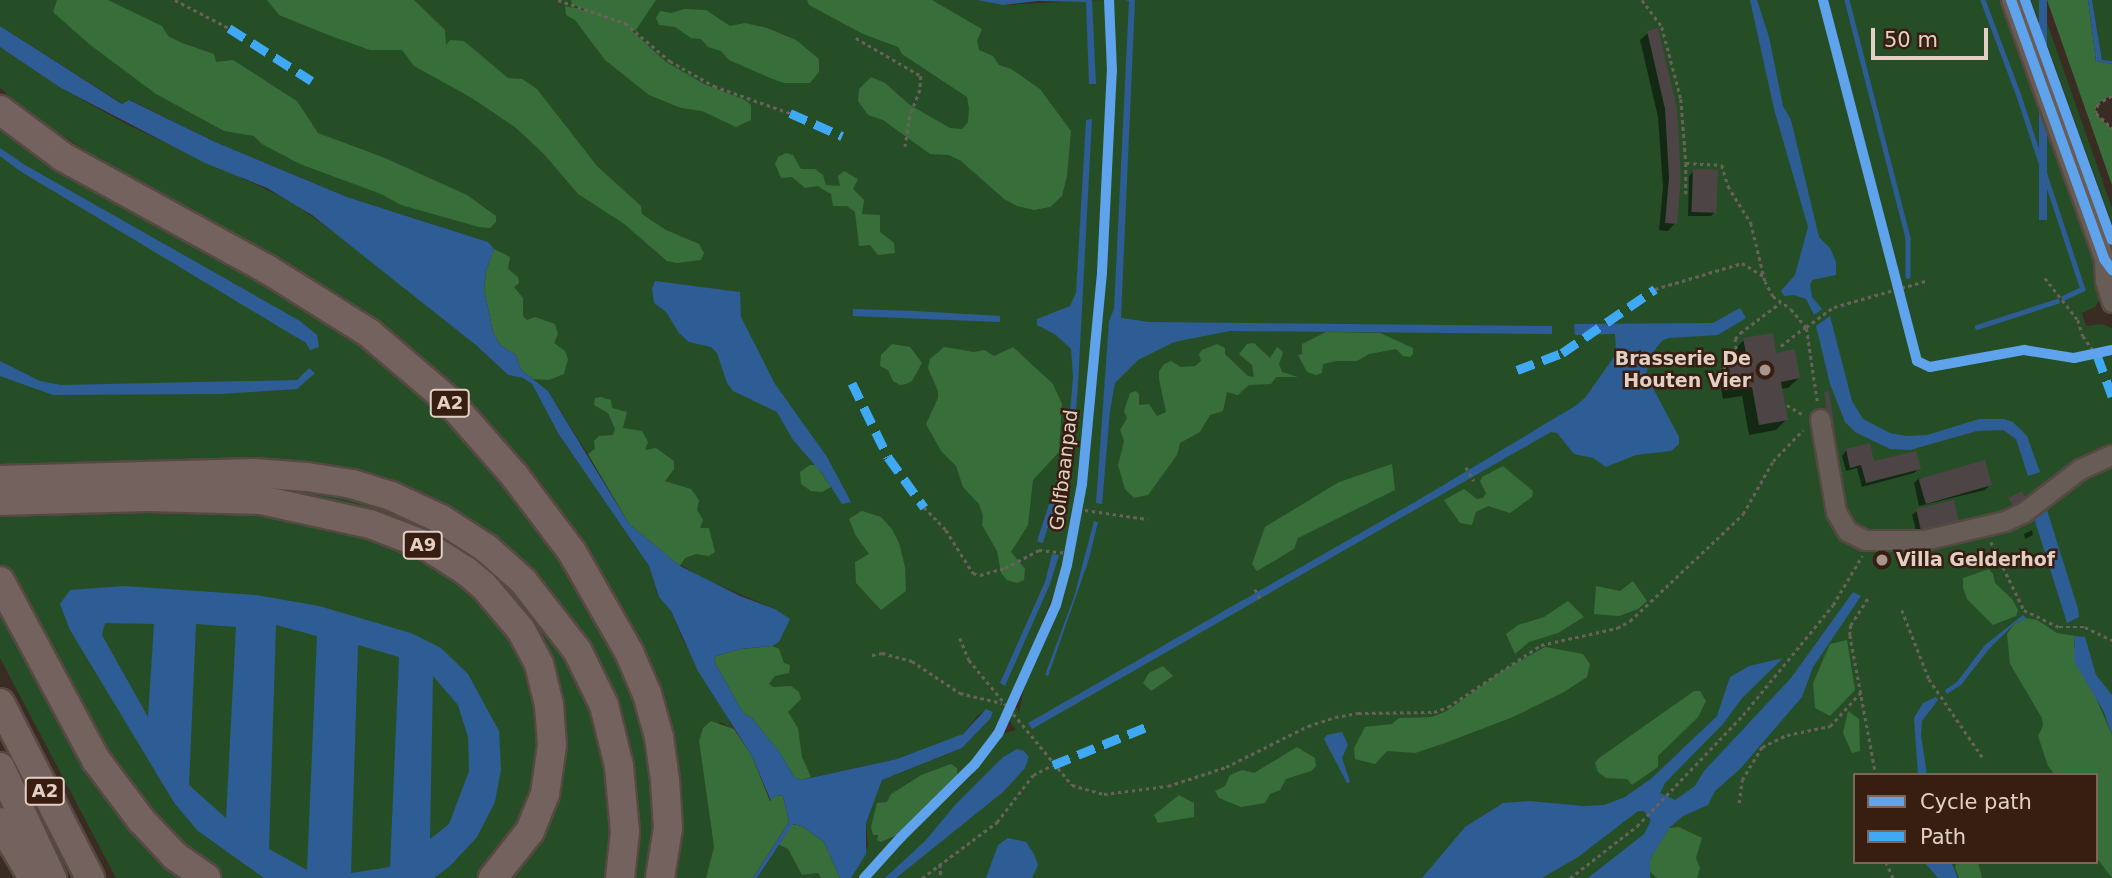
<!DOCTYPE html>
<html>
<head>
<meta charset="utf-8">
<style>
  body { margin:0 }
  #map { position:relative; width:2112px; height:878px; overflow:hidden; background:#3a2b23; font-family:"DejaVu Sans",sans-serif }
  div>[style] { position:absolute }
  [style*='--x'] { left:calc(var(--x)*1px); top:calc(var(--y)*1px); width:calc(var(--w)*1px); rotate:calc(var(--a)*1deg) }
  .green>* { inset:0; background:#264e26 }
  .forest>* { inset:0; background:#386e39 }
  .water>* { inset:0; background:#2d5d94; transform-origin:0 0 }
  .shadow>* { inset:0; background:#0007 }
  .stream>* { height:4.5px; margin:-2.25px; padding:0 2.25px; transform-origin:2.25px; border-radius:2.25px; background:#2d5d94 }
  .building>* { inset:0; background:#4c4445; transform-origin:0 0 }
  .path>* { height:2.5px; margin-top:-1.25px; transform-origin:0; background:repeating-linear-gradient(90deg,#6a615b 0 3.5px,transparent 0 7px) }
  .roads { filter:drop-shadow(2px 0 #564942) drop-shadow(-2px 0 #564942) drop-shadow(0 2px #564942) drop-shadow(0 -2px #564942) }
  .minor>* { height:19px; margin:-9.5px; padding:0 9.5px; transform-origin:9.5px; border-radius:9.5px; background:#675c56 }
  .highway>* { height:28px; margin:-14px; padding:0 14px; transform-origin:14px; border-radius:14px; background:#74625e }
  .quiet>* { height:9px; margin-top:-4.5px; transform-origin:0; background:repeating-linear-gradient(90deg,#3fa9f5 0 18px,transparent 0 27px) }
  .cycleway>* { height:10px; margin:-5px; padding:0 5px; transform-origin:5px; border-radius:5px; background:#60a3ed }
  .dots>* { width:19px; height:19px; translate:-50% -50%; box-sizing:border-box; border:4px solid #381e10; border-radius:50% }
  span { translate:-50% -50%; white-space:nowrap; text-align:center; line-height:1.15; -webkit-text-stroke:5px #381e10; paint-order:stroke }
  .shield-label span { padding:2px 5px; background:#381e10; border:2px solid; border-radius:5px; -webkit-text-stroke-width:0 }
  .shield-label { font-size:18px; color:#e2d0c7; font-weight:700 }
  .poi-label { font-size:19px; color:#e2d0c7; font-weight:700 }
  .right { translate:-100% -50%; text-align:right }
  .left { translate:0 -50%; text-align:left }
  .street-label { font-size:19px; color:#e2d0c7 }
  .legend { position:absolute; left:1853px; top:773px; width:245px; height:91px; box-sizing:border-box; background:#381e10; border:2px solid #7c6559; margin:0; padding:9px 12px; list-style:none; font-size:21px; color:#e2d0c7 }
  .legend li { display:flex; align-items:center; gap:14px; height:35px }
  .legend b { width:35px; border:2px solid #7c6559 }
  .scale { position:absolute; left:1871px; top:28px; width:117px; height:32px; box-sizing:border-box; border:4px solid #e2d0c7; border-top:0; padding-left:9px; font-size:21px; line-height:24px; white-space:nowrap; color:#e2d0c7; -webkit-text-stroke:5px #381e10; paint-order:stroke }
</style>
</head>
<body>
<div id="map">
  <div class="green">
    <i style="clip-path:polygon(evenodd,0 0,977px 0,1003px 5px,1104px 0,1108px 47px,1103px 192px,1089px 371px,1075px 505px,1058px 584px,1011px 698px,1019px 713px,1023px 692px,1069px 576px,1082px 509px,1097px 373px,1111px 181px,1116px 63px,1113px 0,2000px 0,2096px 263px,2101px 297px,2095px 307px,2082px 313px,2086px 326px,2102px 324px,2112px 328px,2112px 346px,2095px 350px,2100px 358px,2112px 355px,2112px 878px,869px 878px,892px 851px,972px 775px,1002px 734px,1016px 730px,1005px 714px,985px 745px,958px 777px,957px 768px,921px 775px,891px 794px,878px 834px,881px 842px,895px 836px,858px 878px,851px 878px,868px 846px,866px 823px,882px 780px,962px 748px,990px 719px,988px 709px,978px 715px,963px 734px,954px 739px,897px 759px,801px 780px,752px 718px,775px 609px,702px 578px,659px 551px,599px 472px,548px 391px,521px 370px,488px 242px,347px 197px,215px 142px,130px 100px,123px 104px,0 26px,0 0,1855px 775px,2096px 775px,2096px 862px,1855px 862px,1855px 775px)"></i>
    <i style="clip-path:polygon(2031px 0,2039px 0,2112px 208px,2112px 224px)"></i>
    <i style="clip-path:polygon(2092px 0,2112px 0,2112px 61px,2102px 60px)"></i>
    <i style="clip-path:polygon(0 47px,61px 88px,128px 125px,289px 200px,349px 243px,477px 346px,508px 375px,523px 378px,532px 384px,558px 433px,649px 566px,659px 597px,671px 611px,684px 642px,734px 729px,720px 722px,699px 741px,714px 847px,706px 878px,675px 878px,681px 784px,674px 736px,655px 676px,610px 586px,541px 482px,441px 375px,342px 296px,96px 157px,35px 118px,0 88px)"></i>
    <i style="clip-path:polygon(0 116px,330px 312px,463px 424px,618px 637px,661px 790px,654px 878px,116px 878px,0 658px)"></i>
    <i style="clip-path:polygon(779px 845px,788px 849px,802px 875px,818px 873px,821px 878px,757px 878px)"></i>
  </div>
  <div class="forest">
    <i style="clip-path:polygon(57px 0,108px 0,162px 26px,168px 36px,182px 43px,214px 54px,216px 62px,233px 60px,297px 101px,318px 133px,385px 158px,467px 195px,496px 216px,496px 222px,490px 228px,479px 227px,401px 205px,381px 194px,300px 164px,262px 144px,254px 136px,224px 131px,156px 94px,89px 44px,53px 12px)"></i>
    <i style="clip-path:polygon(267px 0,414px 0,445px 30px,446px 45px,450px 40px,464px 41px,508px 78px,522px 79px,537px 89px,597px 166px,641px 206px,642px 214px,666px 230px,699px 244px,704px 253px,701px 260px,677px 263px,667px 261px,623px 223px,578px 194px,544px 154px,515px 127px,472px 98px,414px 66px,402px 50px,370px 50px,331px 36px,279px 15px)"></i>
    <i style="clip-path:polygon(571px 0,656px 0,635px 31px,631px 30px,666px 62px,706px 85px,745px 100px,751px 105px,751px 120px,736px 127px,702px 111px,681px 108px,649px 95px,605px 60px,575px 20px,566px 15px,565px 6px,588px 11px,572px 4px)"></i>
    <i style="clip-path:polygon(807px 0,932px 0,982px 29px,977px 41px,979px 50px,993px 56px,999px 65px,1011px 69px,1040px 89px,1071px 131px,1067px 176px,1062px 196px,1050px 207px,1034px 210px,1017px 206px,1004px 199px,961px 161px,949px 155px,930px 154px,883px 120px,868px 115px,858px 101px,859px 89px,871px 77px,885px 83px,910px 105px,950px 128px,962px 129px,968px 122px,969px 108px,967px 97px,902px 54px,898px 47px,863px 34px,809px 5px)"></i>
    <i style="clip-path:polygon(2047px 0,2088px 0,2096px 61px,2112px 64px,2112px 95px,2097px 104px,2095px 113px,2112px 129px,2112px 185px)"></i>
    <i style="clip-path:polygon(684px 9px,706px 10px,730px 26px,745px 23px,767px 28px,796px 40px,819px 59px,819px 72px,810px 83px,784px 83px,770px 78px,729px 60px,721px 51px,708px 47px,701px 39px,691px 38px,675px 27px,659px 25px,656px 18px,660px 11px,672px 13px)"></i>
    <i style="clip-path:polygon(786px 153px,793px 155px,801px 169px,815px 169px,823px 175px,826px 185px,840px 186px,838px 176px,844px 171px,858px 179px,853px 189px,864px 200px,862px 214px,880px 215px,880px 232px,894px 243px,895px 253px,878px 255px,870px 245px,859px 246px,855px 212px,847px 206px,833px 206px,831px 194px,824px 190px,818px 186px,805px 188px,792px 177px,781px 178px,775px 164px,778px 157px)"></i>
    <i style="clip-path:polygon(494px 249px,510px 257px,508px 269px,518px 277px,519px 283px,514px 287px,523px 298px,523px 316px,527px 320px,535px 317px,555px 324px,558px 334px,554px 343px,565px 351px,568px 359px,564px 374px,549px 380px,533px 379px,521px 370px,516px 355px,500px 345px,493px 332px,484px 289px,486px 271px)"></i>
    <i style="clip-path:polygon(1326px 332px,1380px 333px,1413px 348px,1413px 354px,1410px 357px,1403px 356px,1396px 349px,1369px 354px,1357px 361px,1337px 361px,1323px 364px,1322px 373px,1316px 375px,1307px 372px,1298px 355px,1302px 354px,1302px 344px)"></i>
    <i style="clip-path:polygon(1254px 343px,1270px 358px,1277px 347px,1280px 349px,1283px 353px,1279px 364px,1282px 372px,1298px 377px,1276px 377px,1271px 384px,1249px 385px,1238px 395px,1227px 392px,1223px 411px,1210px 415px,1200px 432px,1180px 443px,1177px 455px,1148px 495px,1134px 498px,1125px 489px,1118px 465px,1124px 441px,1120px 430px,1127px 418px,1124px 411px,1130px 393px,1136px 391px,1139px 394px,1139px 405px,1149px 404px,1157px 416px,1166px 412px,1159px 379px,1159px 371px,1164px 364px,1171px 361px,1181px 367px,1195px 366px,1201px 361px,1199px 354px,1202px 350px,1217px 344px,1225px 348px,1225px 354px,1248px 376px,1254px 377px,1252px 365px,1239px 354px,1247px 344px)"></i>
    <i style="clip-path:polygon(892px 344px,910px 347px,922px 363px,912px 381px,906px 384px,900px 385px,893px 381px,888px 370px,880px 366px,881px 355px)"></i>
    <i style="clip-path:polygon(944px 347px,974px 352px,984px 350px,994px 356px,1013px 347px,1053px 384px,1062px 404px,1059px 452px,1033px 480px,1028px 525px,1011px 552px,1025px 569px,1024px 580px,1017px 583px,1007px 580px,1001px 573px,997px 551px,982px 525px,983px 516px,979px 504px,963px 487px,956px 466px,941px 451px,926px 424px,938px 398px,938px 391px,928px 368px,930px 359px)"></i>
    <i style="clip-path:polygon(601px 397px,611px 400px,612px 408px,627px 412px,623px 428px,642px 431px,648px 442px,645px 450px,656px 448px,674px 461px,674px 469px,665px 481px,691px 489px,699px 500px,697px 510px,703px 520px,700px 528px,709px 528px,715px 552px,709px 556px,696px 554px,685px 558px,680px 566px,629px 524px,588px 454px,595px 449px,594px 441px,599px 436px,613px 435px,615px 429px,608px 413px,594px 405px,595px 398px)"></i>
    <i style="clip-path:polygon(1392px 464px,1395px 490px,1298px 538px,1294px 549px,1257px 571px,1252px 564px,1265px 527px,1339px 482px)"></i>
    <i style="clip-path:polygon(810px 465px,816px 465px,831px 487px,822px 492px,811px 491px,801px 484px,800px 472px)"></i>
    <i style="clip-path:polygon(1503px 466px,1533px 491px,1532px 497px,1510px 513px,1488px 506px,1476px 512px,1472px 525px,1460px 523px,1444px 500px,1464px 489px,1477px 499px,1483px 498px,1486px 493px,1480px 481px,1482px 477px)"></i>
    <i style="clip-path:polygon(862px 511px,881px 517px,892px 529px,899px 543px,905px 567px,906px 591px,881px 610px,856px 583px,855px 562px,869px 554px,856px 536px,849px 519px)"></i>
    <i style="clip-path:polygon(1989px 569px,1993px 574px,1995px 583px,2012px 599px,2018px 610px,2016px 616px,1993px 625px,1967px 599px,1963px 588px,1963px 578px)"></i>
    <i style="clip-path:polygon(1633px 581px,1647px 601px,1638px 609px,1619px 616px,1594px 614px,1596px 586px,1620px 591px)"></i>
    <i style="clip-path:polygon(1568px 601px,1584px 617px,1558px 633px,1529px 642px,1515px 654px,1506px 634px,1518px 625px,1544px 617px)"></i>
    <i style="clip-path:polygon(2026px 618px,2037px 620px,2057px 633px,2075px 636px,2074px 647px,2112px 735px,2112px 878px,2096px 857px,2096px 775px,2055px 775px,2048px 766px,2038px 736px,2043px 726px,2042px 718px,2010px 664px,2007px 634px,2014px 624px)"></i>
    <i style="clip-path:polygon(1847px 640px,1855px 690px,1830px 716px,1815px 708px,1813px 683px,1830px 644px)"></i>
    <i style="clip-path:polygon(772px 646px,779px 649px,784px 663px,790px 665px,789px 673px,775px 676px,769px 684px,773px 687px,791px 686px,799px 692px,801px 699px,788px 712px,798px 728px,802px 757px,811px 777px,801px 780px,794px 777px,780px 753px,752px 718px,743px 713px,714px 661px,716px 656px,741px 649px)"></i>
    <i style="clip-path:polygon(1545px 647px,1583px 654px,1590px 664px,1587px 677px,1564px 692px,1513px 717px,1445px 743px,1415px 753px,1387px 751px,1375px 764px,1355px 759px,1354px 748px,1365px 727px,1392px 724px,1399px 718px,1432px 717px,1447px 711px,1502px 671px)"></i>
    <i style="clip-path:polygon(1163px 666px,1173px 676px,1151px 691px,1143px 683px,1149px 673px)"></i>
    <i style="clip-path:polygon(1694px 691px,1700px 691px,1706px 701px,1698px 717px,1658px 756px,1658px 767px,1632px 785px,1627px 779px,1606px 778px,1598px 772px,1595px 763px,1599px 758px)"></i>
    <i style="clip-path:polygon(1848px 711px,1859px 719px,1860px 751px,1852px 753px,1843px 733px)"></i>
    <i style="clip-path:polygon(711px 721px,734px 729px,752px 756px,770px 801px,776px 795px,783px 796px,789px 822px,753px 878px,706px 878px,714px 847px,699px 741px,703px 728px)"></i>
    <i style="clip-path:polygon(1297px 747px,1315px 758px,1316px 766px,1311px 771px,1286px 779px,1280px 790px,1270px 794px,1265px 803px,1241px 807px,1219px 798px,1215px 791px,1225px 786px,1230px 775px,1242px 770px,1254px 773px)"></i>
    <i style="clip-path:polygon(951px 764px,957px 768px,958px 777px,895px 836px,881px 842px,877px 840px,878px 835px,873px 835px,871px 827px,877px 803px,887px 802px,891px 794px,921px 775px)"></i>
    <i style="clip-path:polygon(1179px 795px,1194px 803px,1194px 817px,1158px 823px,1154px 815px)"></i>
    <i style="clip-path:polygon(792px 824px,802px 826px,824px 842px,840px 878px,821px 878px,818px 873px,802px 875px,788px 849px,779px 845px)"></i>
    <i style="clip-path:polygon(1679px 827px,1702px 838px,1696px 858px,1700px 868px,1697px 878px,1657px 878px,1649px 871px,1650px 859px,1669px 828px)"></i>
    <i style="clip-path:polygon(1957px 862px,1978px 862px,1982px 878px,1959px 878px,1955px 867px)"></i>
  </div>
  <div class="water">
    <i style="clip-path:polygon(977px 0,1092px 0,1096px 84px,1089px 84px,1086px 2px,1038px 1px,1003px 5px)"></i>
    <i style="clip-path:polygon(1125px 0,1135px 0,1121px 318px,1149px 322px,1552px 326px,1552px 334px,1230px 331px,1174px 342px,1138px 360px,1115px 383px,1110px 411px,1102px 504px,1096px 503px,1109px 321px,1114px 309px,1129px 1px)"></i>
    <i style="clip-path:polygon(1750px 0,1757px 0,1769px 37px,1783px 106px,1791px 120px,1819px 237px,1830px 248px,1836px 262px,1836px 275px,1812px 280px,1810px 285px,1812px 297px,1822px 309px,1814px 315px,1806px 299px,1794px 295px,1784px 296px,1781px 291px,1795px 275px,1808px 227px,1774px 109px)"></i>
    <i style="left:2039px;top:0;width:8px;height:220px"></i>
    <i style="clip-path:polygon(2088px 0,2092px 0,2102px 60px,2112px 61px,2112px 64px,2096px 61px)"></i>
    <i style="clip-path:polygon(0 26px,122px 104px,129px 100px,215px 142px,347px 197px,488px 242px,494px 249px,486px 271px,484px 289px,493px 332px,500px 345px,516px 355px,521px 370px,548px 391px,629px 524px,680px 566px,740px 596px,775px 609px,790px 619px,779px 642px,772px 646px,741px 649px,716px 656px,714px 661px,743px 713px,752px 718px,780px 753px,794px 777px,801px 780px,897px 759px,963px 734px,986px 709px,993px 712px,990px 719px,962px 748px,882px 780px,866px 823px,866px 854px,851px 878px,840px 878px,824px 842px,802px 826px,793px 824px,757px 878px,753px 878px,789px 822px,783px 796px,776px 795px,771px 801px,752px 756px,698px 671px,671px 611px,659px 597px,649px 566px,558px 433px,532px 384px,523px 378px,508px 375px,477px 346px,312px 215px,267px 188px,205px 163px,61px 88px,0 47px)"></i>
    <i style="clip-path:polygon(1092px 119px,1078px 385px,1074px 435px,1068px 434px,1073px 377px,1071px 349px,1056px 335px,1037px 325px,1037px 319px,1070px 306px,1076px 293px,1086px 120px)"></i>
    <i style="clip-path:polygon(0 148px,25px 165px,300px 321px,317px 335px,319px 347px,310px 350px,306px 343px,20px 171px,0 156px)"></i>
    <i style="clip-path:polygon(655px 281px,740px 292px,741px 317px,775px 384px,827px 457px,851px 502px,842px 504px,822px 473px,793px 440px,777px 412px,733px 391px,727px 383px,717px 353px,711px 347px,689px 342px,679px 333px,666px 312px,654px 303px,652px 289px)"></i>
    <i style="clip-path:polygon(1740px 308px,1746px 318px,1718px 335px,1669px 338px,1663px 340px,1651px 354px,1646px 375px,1679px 437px,1679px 444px,1671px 451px,1636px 455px,1606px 467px,1593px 458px,1574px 454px,1557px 433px,1551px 432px,1032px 729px,1028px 723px,1420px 499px,1575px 406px,1585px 398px,1616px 354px,1615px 334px,1575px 335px,1574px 324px,1713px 323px)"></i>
    <i style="clip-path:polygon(853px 309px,915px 311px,1000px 316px,1000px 322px,853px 316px)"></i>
    <i style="clip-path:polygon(1830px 316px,1852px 401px,1863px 419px,1890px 433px,1906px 436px,1927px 435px,1979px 419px,2004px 419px,2013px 422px,2027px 436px,2040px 472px,2028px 476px,2016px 439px,2003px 430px,1977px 431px,1910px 450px,1890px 449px,1855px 432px,1845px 422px,1830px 384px,1816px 326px)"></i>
    <i style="clip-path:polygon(0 361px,40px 381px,61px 385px,297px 380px,309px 368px,315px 373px,297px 389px,220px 394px,53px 395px,0 376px)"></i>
    <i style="left:1067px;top:449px;width:6px;height:97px;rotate:18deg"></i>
    <i style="clip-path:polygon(2047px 510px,2078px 609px,2079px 617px,2067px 623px,2035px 521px,2034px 514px)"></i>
    <i style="clip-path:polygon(1094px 521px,1098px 522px,1089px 559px,1048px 676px,1045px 675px,1074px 597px)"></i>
    <i style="clip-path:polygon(1052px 554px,1059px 555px,1050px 584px,1005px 686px,1000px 683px,1045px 582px)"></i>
    <i style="clip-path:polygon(evenodd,124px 586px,256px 595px,319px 606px,411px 633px,441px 648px,468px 674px,499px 731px,501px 769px,495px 802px,477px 837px,450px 866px,434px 878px,264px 878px,198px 831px,175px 804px,70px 630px,60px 604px,70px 590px,124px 586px,105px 623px,154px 624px,148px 717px,102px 635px,105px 623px,124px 586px,196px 624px,236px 627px,226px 818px,189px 785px,196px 624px,124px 586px,276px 625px,317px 636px,307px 870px,269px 849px,276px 625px,124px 586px,358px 645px,399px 657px,390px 867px,351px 873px,358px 645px,124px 586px,433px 676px,458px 705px,468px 737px,469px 771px,449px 824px,430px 839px,433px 676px)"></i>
    <i style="clip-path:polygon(1853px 592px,1861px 596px,1813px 667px,1802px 697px,1740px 769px,1715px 791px,1708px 805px,1683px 816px,1669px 828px,1650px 859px,1650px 878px,1588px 878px,1644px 834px,1651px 820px,1644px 811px,1638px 811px,1578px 857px,1542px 878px,1422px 878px,1465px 827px,1503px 803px,1529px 801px,1584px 806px,1604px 805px,1625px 797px,1652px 778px,1717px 716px,1730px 677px,1749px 666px,1783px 658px,1742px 698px,1723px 724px,1665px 783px,1660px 793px,1675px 800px,1695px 786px,1704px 771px,1791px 678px)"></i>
    <i style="clip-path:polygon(2023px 615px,2026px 618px,2014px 624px,1989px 649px,1961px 685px,1947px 694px,1945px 690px,1957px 682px,1985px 645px)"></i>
    <i style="clip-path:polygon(2075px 636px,2085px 637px,2096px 675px,2112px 695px,2112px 735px,2104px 712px,2074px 661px)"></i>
    <i style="clip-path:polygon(1936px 697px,1938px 700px,1922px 721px,1921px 735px,1927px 775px,1918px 775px,1914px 718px,1923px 703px)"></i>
    <i style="clip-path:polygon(1342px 732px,1348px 745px,1342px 758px,1350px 782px,1347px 783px,1324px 739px,1327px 735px)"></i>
    <i style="clip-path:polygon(1017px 749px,1024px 751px,1029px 757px,1025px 768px,1003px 792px,896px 878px,885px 878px,926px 840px,955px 805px,1003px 757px)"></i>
    <i style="clip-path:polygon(1008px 838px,1026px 842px,1034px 854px,1038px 865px,1032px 878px,986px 878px,998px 845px)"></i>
    <i style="clip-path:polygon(1924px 862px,1951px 862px,1958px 878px,1938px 878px)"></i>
  </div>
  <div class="shadow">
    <i style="clip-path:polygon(1648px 33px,1675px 108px,1675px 223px,1668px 231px,1659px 230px,1663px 187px,1658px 117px,1640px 40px)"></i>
    <i style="clip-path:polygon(1694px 171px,1715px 212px,1711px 216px,1688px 216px,1689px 176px)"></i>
    <i style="clip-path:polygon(1744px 340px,1775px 355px,1799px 378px,1788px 388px,1781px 389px,1786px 420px,1776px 430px,1749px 435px,1742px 396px,1723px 399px,1718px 373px,1728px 363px,1736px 361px,1734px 350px)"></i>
    <i style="clip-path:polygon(1869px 445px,1873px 463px,1919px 469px,1914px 473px,1862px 487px,1857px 468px,1846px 471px,1842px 456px,1846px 451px)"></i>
    <i style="clip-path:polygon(1919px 478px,1990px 485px,1985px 490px,1919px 506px,1914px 483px)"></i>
    <i style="clip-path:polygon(1953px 502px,1918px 538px,1912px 515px,1917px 511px)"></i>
    <i style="clip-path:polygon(2032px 530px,2033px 535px,2025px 539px,2024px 534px)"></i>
  </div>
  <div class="stream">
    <i style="--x:1847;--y:0;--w:246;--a:75.6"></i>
    <i style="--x:1908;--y:238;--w:38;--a:90"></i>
    <i style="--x:1983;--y:0;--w:103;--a:69.4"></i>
    <i style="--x:2019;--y:96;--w:203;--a:71.7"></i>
    <i style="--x:2083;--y:289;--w:21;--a:155"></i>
    <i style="--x:1977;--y:327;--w:84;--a:-18"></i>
  </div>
  <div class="building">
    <i style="clip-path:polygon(1658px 28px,1677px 108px,1681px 178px,1677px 224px,1665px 223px,1669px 178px,1665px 109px,1647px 31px)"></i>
    <i style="left:1693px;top:169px;width:25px;height:43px;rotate:2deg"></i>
    <i style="clip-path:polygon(1773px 333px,1776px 353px,1795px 349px,1800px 378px,1781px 382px,1788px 420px,1759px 425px,1752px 387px,1733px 390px,1727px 361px,1747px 358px,1743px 338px)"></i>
    <i style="left:1829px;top:391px;width:36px;height:5px;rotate:81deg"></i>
    <i style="clip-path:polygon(1870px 443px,1874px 461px,1916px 451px,1921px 469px,1866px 483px,1861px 465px,1850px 468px,1846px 449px)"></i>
    <i style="left:1985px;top:460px;width:26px;height:69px;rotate:74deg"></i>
    <i style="left:2022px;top:491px;width:9px;height:15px;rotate:63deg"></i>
    <i style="left:1954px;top:500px;width:26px;height:39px;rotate:77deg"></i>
    <i style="left:1885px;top:553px;width:11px;height:11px;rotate:68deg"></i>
  </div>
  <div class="path">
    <i style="--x:175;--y:0;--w:61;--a:27.4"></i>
    <i style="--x:558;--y:0;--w:71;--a:18.9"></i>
    <i style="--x:625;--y:23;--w:59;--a:40.2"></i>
    <i style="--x:670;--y:61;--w:51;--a:29.6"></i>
    <i style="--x:714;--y:86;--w:81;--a:19.6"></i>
    <i style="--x:1642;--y:0;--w:34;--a:53"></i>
    <i style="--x:1662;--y:27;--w:74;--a:75.2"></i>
    <i style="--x:1681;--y:99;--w:64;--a:85.5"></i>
    <i style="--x:1686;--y:163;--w:36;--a:3"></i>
    <i style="--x:1722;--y:165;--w:22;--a:74"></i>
    <i style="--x:1728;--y:186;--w:44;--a:58.1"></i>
    <i style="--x:1751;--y:223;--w:60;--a:76.4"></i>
    <i style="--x:1765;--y:281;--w:17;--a:62"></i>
    <i style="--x:1773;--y:296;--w:22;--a:36"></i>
    <i style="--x:1791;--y:309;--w:23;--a:50"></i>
    <i style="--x:1806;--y:327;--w:33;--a:142"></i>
    <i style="--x:856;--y:38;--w:75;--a:30.3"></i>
    <i style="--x:921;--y:76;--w:14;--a:94"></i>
    <i style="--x:920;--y:90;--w:28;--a:111"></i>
    <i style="--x:910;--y:116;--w:31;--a:99"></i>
    <i style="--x:2112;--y:96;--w:16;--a:150"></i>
    <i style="--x:2098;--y:104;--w:9;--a:103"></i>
    <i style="--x:2096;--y:113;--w:22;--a:43"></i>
    <i style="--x:1686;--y:163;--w:31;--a:90"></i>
    <i style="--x:2045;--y:278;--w:53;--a:51.8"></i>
    <i style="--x:2078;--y:320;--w:17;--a:73"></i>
    <i style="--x:2083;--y:336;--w:24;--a:54"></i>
    <i style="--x:1655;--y:289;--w:91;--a:-16.6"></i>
    <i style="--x:1742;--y:263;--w:26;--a:31"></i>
    <i style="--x:1726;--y:390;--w:33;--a:-95"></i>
    <i style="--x:1723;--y:357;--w:15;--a:-32"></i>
    <i style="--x:1736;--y:349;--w:10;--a:-96"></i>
    <i style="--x:1735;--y:339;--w:8;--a:-50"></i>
    <i style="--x:1740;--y:333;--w:50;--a:-36.9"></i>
    <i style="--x:1817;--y:401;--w:75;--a:-98.5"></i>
    <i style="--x:1806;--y:327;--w:34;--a:-36"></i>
    <i style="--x:1834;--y:307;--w:95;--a:-15.9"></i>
    <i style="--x:1787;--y:405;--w:21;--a:31"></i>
    <i style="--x:1466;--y:467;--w:16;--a:60"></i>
    <i style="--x:924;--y:507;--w:32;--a:46"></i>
    <i style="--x:946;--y:530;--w:51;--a:57.9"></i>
    <i style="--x:973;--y:573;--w:7;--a:16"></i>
    <i style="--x:980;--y:575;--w:26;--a:-16"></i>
    <i style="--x:1005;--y:568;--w:38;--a:-28"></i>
    <i style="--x:1039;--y:550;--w:31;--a:6"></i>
    <i style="--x:1078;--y:509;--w:70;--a:8.2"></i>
    <i style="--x:1991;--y:542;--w:76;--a:64.1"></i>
    <i style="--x:2024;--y:610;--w:39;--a:26"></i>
    <i style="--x:2059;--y:627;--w:26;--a:0"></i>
    <i style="--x:2085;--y:627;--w:30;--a:26"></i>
    <i style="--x:1255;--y:589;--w:14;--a:60"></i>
    <i style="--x:1868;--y:599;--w:31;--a:123"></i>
    <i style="--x:1851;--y:625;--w:10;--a:96"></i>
    <i style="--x:1850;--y:635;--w:142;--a:79.5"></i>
    <i style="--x:1902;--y:610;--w:74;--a:68.6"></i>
    <i style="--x:1929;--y:679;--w:96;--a:55.6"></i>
    <i style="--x:960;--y:638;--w:24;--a:68"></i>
    <i style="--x:969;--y:660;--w:162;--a:50.5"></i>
    <i style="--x:1072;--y:785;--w:33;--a:16"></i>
    <i style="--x:1104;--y:794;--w:64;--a:-7.1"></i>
    <i style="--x:1168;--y:786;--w:61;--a:-18.1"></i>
    <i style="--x:1226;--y:767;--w:92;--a:-26.6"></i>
    <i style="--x:1308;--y:726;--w:28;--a:-18"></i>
    <i style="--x:1335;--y:717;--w:23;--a:-10"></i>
    <i style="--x:1358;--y:713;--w:76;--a:-0.8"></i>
    <i style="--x:1434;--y:712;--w:15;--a:-20"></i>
    <i style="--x:1448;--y:707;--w:112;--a:-33.7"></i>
    <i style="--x:1541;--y:645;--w:78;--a:-12.6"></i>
    <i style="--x:1617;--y:628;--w:15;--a:-28"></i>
    <i style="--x:1630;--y:621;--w:156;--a:-43.4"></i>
    <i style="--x:1743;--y:514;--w:61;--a:-60.5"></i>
    <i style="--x:1773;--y:461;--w:43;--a:-45.9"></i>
    <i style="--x:872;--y:655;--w:10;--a:-11"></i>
    <i style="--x:882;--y:653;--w:31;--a:15"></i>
    <i style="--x:912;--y:661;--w:58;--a:33.7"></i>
    <i style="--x:960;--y:693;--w:43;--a:13.4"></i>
    <i style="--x:1739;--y:803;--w:23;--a:-83"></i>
    <i style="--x:1742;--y:780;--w:39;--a:-59"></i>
    <i style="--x:1762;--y:747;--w:28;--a:-26"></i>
    <i style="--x:1787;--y:735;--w:44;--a:-11.8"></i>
    <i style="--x:1830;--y:726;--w:46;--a:-47.6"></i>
    <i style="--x:1886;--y:862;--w:17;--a:66"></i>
    <i style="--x:940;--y:864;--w:14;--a:86"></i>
    <i style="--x:922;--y:878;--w:94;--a:-36.7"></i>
    <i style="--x:997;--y:822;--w:59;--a:-52.5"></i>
    <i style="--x:1033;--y:775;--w:22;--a:-27"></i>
    <i style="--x:1570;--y:878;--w:85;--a:-37.8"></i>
    <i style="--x:1637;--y:826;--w:153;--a:-46.3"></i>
    <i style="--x:1743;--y:715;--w:142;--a:-50.7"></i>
    <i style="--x:1833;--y:605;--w:57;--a:-59.4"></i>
  </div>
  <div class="roads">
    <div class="minor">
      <i style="--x:2011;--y:0;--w:275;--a:70.2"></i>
      <i style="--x:2104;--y:259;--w:14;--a:54"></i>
      <i style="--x:2104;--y:259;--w:22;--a:87"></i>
      <i style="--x:2105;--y:281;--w:22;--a:72"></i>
      <i style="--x:1820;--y:419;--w:94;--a:80.2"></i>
      <i style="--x:1836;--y:512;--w:22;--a:60"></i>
      <i style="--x:1847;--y:531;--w:20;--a:27"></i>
      <i style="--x:1865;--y:540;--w:59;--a:0"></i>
      <i style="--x:1924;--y:540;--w:83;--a:-13.2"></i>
      <i style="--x:2005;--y:521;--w:21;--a:-25"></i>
      <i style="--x:2024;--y:512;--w:71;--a:-37.5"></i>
      <i style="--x:2080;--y:469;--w:35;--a:-24"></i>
    </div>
    <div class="highway">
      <i style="--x:0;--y:110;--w:79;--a:36.7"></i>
      <i style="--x:63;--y:157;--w:233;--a:28.8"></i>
      <i style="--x:267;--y:269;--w:120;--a:32.1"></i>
      <i style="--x:369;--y:333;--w:105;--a:40.4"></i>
      <i style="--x:449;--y:401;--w:98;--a:48.7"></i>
      <i style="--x:514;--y:475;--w:96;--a:53"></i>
      <i style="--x:572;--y:552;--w:115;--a:60.3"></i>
      <i style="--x:629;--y:652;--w:46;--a:66.8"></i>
      <i style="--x:647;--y:694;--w:45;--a:74.4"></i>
      <i style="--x:659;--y:737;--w:43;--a:82.1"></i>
      <i style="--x:665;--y:780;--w:48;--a:86.4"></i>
      <i style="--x:668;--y:828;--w:51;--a:99.1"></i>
      <i style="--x:0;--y:480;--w:254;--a:-1.6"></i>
      <i style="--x:254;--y:473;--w:53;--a:4.3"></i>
      <i style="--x:307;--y:477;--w:46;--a:8.8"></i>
      <i style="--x:352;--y:484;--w:41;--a:17.1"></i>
      <i style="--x:391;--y:496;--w:55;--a:24.7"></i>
      <i style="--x:441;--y:519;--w:54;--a:32.8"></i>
      <i style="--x:486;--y:548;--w:50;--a:41.7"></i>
      <i style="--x:523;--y:581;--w:88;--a:52"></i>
      <i style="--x:577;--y:650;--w:61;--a:63.9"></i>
      <i style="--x:604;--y:705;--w:63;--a:76.2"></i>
      <i style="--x:619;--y:766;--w:66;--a:84.8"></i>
      <i style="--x:625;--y:832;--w:46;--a:96.2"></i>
      <i style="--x:0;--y:501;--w:147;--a:-1.6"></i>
      <i style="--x:147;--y:497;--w:114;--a:1.5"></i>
      <i style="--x:261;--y:500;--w:112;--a:12.4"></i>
      <i style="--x:370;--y:524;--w:59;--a:20.9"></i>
      <i style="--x:425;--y:545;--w:49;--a:32.4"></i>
      <i style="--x:466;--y:571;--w:23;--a:40"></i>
      <i style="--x:484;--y:586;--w:57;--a:49.9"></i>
      <i style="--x:521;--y:630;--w:38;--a:62"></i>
      <i style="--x:539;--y:664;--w:42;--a:76.3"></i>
      <i style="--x:549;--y:705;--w:40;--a:85.7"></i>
      <i style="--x:552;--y:745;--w:49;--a:98.1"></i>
      <i style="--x:545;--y:794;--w:40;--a:112"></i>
      <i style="--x:530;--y:831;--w:60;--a:128.2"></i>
      <i style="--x:0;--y:581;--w:203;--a:61.8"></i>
      <i style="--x:96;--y:760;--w:75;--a:53.1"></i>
      <i style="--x:141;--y:820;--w:50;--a:46.6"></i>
      <i style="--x:175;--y:856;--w:38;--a:35"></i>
      <i style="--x:0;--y:703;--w:197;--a:62.8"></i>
      <i style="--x:0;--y:767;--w:123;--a:64.9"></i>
      <i style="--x:0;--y:822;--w:65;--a:59.5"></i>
    </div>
  </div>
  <div class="quiet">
    <i style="--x:229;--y:28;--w:98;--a:32.6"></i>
    <i style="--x:790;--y:113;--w:57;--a:23.9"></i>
    <i style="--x:2097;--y:355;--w:44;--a:69.9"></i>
    <i style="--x:1517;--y:370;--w:48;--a:-20.7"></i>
    <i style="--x:1562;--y:353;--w:113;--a:-34.5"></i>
    <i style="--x:852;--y:383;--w:82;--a:64.1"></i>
    <i style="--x:888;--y:457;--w:62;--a:54.2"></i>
    <i style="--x:1053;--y:765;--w:100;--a:-22.2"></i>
  </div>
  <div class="cycleway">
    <i style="--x:1823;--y:0;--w:373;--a:75.4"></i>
    <i style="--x:1917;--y:361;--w:14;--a:25"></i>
    <i style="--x:1930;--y:367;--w:96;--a:-10.3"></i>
    <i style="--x:2024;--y:350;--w:51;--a:9.1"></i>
    <i style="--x:2074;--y:358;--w:39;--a:-12"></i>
    <i style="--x:2011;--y:0;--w:275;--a:70.2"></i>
    <i style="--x:2104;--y:259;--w:14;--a:54"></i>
    <i style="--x:2025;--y:0;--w:255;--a:70.1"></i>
    <i style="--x:864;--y:878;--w:55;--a:-47.9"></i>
    <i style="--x:901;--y:837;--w:104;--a:-44.6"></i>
    <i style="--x:975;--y:764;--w:38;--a:-53"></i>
    <i style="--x:998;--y:734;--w:141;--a:-65.8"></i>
    <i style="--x:1056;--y:605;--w:41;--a:-74.6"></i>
    <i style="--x:1067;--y:565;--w:82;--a:-79.5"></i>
    <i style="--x:1082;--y:484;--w:213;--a:-84.6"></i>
    <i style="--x:1102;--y:272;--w:201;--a:-87.2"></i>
    <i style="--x:1112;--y:71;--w:71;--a:-92.4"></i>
  </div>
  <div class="dots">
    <i style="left:1765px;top:370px;background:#a7968e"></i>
    <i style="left:1882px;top:560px;background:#a7968e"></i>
  </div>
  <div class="shield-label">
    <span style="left:450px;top:403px">A2</span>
    <span style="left:423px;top:545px">A9</span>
    <span style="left:45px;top:791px">A2</span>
  </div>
  <div class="poi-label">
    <span class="right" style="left:1751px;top:370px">Brasserie De<br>Houten Vier</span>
    <span class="left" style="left:1896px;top:560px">Villa Gelderhof</span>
  </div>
  <div class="street-label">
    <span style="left:1064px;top:470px;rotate:-83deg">Golfbaanpad</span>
  </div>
  <ul class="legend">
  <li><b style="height:9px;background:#60a3ed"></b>Cycle path</li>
  <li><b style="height:9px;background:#3fa9f5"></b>Path</li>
  </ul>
  <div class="scale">50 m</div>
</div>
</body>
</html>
